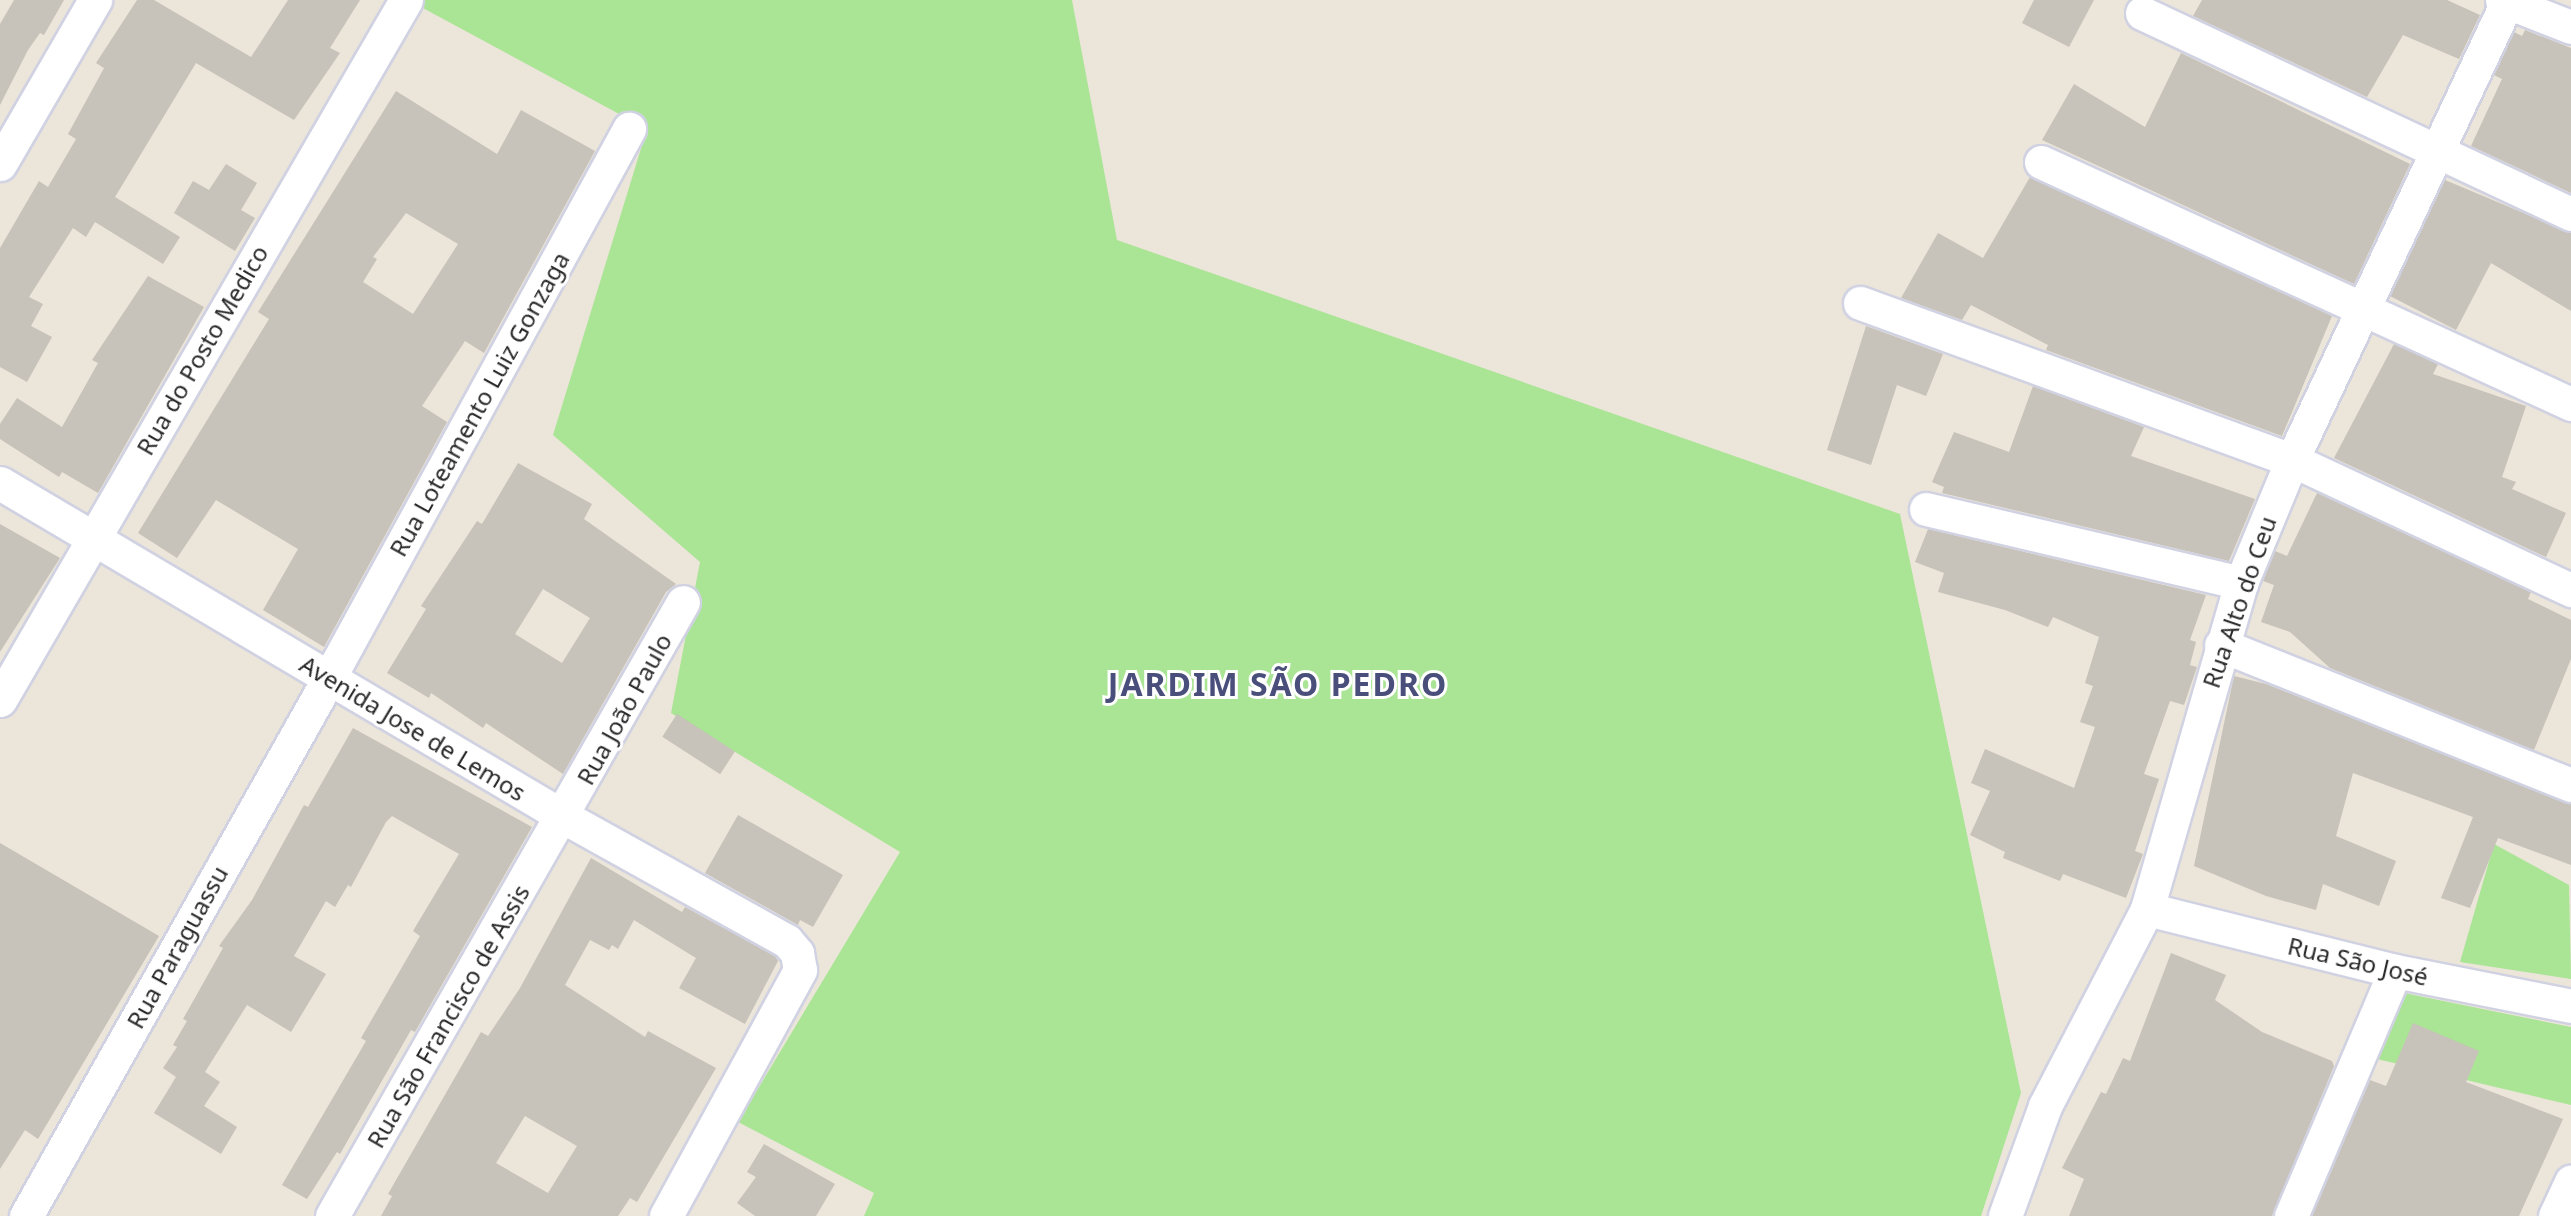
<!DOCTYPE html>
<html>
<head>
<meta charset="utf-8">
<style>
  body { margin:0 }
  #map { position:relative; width:2571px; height:1216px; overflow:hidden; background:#ece5da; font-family:"Noto Sans",sans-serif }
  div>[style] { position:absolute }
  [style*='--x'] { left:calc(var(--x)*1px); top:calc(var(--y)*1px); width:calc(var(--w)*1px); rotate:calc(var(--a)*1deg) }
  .green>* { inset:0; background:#aae495 }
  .building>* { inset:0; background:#c7c2ba; transform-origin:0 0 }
  .roads { filter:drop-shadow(2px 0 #d0d2e2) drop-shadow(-2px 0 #d0d2e2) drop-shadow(0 2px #d0d2e2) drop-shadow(0 -2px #d0d2e2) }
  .street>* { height:33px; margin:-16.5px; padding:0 16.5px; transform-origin:16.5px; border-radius:16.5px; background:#fff }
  span { translate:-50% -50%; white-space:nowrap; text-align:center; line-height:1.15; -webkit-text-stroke:6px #fff; paint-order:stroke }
  .street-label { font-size:24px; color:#292929 }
  .district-label { font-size:32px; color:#494e7a; font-weight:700; letter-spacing:2px }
</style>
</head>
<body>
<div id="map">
  <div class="green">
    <i style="clip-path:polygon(408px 0,1072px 0,1117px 240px,1900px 514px,2021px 1093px,1981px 1216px,864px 1216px,874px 1193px,738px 1122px,900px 852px,671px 713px,700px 562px,553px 435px,647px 129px)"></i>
    <i style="clip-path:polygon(2494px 844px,2569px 885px,2571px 979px,2460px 962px)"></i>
    <i style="clip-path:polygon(2404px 993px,2571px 1027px,2571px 1105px,2377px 1059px)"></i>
  </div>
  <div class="building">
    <i style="clip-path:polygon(14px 0,64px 0,44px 35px,40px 33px,28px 50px,0 105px,0 24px)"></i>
    <i style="clip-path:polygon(137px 0,154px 0,251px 57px,288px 0,360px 0,330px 48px,340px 53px,294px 120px,196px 63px,115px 197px,180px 237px,163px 264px,95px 222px,86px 237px,73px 228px,29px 297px,43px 304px,31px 326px,52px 337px,27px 382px,0 367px,0 248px,39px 181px,48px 187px,76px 139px,68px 134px,104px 68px,96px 63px)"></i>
    <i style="clip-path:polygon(2034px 0,2094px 0,2069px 47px,2022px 23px)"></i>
    <i style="clip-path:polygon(2202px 0,2447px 0,2480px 15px,2459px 59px,2403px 35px,2367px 97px,2193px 16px)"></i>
    <i style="clip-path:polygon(2525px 30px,2571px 48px,2571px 193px,2471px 146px,2502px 79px,2494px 75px,2514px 32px,2522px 36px)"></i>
    <i style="clip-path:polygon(2181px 53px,2410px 164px,2354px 284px,2042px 140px,2074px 84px,2145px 127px)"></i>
    <i style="clip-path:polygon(evenodd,396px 91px,497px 154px,521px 110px,595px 151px,484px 353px,465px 341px,422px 406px,447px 422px,324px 647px,263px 610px,298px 549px,216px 500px,177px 558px,138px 533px,269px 319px,258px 312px,396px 91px,406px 213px,458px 244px,413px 314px,363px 282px,377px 259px,373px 257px,406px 213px)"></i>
    <i style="clip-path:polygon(226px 164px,257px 183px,241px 210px,255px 218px,235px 251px,174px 213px,193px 181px,209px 190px)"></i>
    <i style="clip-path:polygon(2030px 177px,2332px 316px,2282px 436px,2046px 350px,2048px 345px,1971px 305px,1962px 320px,1901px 298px,1938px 233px,1983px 258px)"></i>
    <i style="clip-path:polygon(2445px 180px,2571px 233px,2571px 311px,2491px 263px,2456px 330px,2390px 296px)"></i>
    <i style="clip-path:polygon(148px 276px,204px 307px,98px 493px,62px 472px,59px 477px,0 439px,0 424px,17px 398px,62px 427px,98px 363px,92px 360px)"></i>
    <i style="clip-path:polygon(1866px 326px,1943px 354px,1926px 396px,1897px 385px,1871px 465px,1827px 450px)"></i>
    <i style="clip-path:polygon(2394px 344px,2438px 364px,2433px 374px,2526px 406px,2502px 477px,2516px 482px,2512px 489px,2566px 513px,2546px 557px,2334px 458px)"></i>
    <i style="clip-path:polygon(2033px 386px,2144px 427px,2131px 456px,2255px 499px,2229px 561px,1942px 493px,1944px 487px,1932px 482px,1954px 432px,2009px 452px)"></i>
    <i style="clip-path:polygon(evenodd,518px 463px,592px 504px,584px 519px,676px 584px,666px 592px,563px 774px,486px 723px,483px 728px,431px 693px,429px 698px,387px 673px,426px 609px,421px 606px,477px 521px,482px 524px,518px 463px,543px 589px,590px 618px,562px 663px,515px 634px,543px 589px)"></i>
    <i style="clip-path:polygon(2317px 493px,2531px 592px,2528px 599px,2571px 620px,2571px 659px,2534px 750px,2330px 668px,2290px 632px,2261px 622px,2274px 585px,2263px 581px,2275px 551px,2287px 556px)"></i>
    <i style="clip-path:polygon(0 524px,60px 558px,0 652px)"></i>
    <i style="clip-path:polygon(1928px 529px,2206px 595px,2190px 640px,2196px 642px,2190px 665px,2197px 667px,2184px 705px,2170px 701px,2144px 774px,2159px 779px,2135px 851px,2143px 854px,2126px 898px,2063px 874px,2060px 881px,2003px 858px,2005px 852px,1970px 835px,1990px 791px,1971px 783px,1985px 749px,2074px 788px,2095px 727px,2080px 722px,2093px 686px,2085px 683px,2099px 637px,2053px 617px,2048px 627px,2005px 610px,1938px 592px,1944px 573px,1915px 562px)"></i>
    <i style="clip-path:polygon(2234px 676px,2266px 684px,2571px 804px,2571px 865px,2498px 838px,2470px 908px,2441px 898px,2473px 817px,2353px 773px,2336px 836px,2396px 861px,2379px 906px,2323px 884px,2316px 910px,2266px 896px,2194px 866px)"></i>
    <i style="left:677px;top:714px;width:69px;height:27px;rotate:33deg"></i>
    <i style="clip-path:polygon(353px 728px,532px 827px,415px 1032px,411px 1030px,340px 1154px,337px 1152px,307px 1199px,282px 1185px,366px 1041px,361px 1038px,420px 936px,413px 931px,459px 854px,392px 816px,386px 822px,351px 887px,348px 885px,335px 907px,326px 901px,294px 956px,326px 974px,291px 1032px,247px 1005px,205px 1072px,220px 1082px,204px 1106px,237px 1127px,221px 1154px,154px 1113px,176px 1077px,163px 1068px,177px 1047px,173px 1045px,187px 1021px,183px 1019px,223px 948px,219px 946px,252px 900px,304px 805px,308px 807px)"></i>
    <i style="clip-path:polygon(738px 815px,843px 875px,813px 927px,800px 920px,798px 925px,705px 873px)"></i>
    <i style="clip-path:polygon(0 843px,159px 936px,38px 1139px,25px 1130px,0 1169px)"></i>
    <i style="clip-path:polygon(evenodd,591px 858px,682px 912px,685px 907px,775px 956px,778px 961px,745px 1024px,679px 988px,696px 958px,634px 920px,618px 949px,612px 945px,609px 950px,590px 940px,565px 985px,645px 1037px,648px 1031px,716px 1068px,637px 1202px,630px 1198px,618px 1216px,381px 1216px,392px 1196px,388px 1194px,481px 1032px,488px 1036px,520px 988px,591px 858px,525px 1116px,577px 1146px,548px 1193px,496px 1163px,525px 1116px)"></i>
    <i style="clip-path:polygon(2171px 953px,2226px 975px,2215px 1000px,2262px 1032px,2332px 1061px,2334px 1066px,2272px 1216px,2069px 1216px,2084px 1179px,2062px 1168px,2101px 1092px,2106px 1094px,2123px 1058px,2130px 1061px)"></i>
    <i style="clip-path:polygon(2413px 1023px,2479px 1051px,2466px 1082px,2563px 1119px,2519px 1216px,2312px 1216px,2370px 1080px,2386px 1086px)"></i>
    <i style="clip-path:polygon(764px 1144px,835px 1184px,816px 1216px,755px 1216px,737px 1203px,756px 1177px,747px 1172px)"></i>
  </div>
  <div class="roads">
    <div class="street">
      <i style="--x:2502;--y:0;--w:74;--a:21.4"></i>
      <i style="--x:2142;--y:13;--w:474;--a:25.1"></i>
      <i style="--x:2041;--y:162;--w:583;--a:24.54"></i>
      <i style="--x:0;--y:164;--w:190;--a:-59.9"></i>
      <i style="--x:1860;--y:303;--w:460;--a:20"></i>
      <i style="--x:2292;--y:460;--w:308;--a:25"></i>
      <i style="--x:0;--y:483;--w:655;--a:30.63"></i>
      <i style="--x:564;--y:817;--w:255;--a:29.1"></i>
      <i style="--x:787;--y:941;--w:16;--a:50"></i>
      <i style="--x:797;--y:953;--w:17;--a:80"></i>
      <i style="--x:800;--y:970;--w:280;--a:118.6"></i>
      <i style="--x:1926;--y:509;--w:324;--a:13.2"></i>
      <i style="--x:2221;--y:645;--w:377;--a:21.8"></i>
      <i style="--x:0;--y:700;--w:809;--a:-59.89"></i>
      <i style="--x:2147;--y:909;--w:256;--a:14"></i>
      <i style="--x:2395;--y:971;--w:179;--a:11.2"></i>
      <i style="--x:26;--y:1216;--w:617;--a:-60.61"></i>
      <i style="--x:329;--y:678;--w:626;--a:-61.35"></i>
      <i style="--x:332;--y:1216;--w:707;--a:-60.25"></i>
      <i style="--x:2005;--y:1216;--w:117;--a:-70"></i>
      <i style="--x:2045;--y:1106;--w:222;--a:-62.6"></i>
      <i style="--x:2147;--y:909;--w:339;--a:-73.9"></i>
      <i style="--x:2241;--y:583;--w:133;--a:-67.5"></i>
      <i style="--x:2292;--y:460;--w:508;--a:-64.85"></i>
      <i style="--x:2291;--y:1216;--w:266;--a:-67"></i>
      <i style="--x:2555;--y:1216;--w:38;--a:-65"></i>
    </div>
  </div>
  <div class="street-label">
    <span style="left:202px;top:350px;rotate:-60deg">Rua do Posto Medico</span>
    <span style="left:479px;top:404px;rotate:-61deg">Rua Loteamento Luiz Gonzaga</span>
    <span style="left:2239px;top:602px;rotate:-71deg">Rua Alto do Ceu</span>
    <span style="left:624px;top:709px;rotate:-61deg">Rua João Paulo</span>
    <span style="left:413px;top:728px;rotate:31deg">Avenida Jose de Lemos</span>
    <span style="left:177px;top:947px;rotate:-61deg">Rua Paraguassu</span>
    <span style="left:2358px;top:961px;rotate:13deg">Rua São José</span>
    <span style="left:448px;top:1016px;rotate:-60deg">Rua São Francisco de Assis</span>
  </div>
  <div class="district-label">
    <span style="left:1278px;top:684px">JARDIM SÃO PEDRO</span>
  </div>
</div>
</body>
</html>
